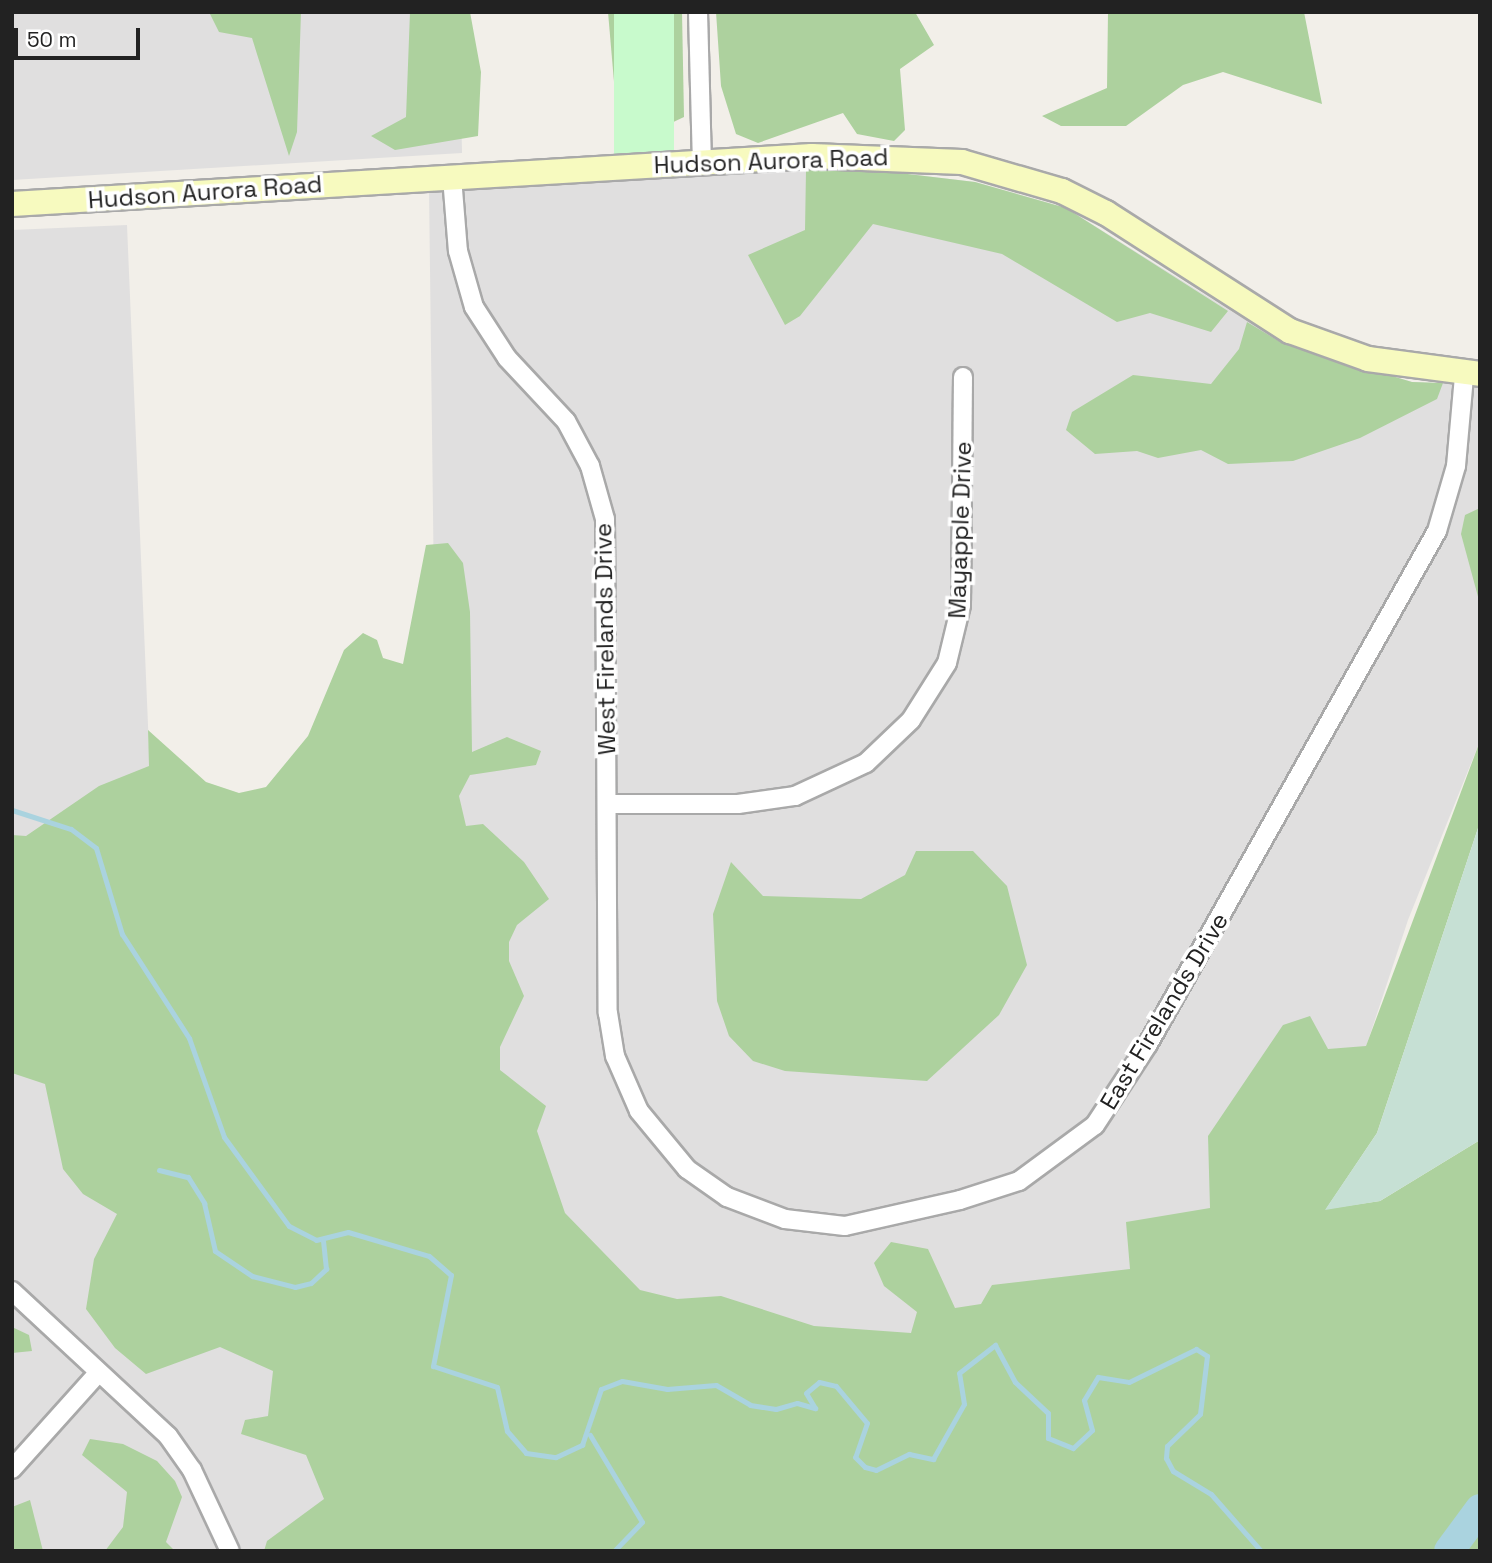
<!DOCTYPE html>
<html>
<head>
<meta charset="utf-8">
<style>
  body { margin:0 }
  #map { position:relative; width:1492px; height:1563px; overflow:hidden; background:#f2efe9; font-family:"Space Grotesk",sans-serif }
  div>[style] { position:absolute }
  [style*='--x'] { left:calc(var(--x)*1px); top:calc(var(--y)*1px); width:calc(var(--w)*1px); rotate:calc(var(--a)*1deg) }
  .residential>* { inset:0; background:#e0dfdf }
  .forest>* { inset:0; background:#add19e }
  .wetland>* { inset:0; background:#c6e0d4 }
  .park>* { inset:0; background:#c8facc; transform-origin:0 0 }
  .stream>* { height:5px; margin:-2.5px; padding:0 2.5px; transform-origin:2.5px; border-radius:2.5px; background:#aad3df }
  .river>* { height:30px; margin:-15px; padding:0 15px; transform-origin:15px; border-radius:15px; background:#aad3df }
  .roads { filter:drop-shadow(2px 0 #a9a9a9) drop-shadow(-2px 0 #a9a9a9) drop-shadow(0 2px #a9a9a9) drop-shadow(0 -2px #a9a9a9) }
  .street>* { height:18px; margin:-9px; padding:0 9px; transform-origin:9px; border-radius:9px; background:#fff }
  .secondary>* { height:24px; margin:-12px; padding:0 12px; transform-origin:12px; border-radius:12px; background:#f7fabf }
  span { translate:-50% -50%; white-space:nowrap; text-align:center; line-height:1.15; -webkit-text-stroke:7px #fff; paint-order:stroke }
  .street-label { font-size:24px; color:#222 }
  .frame { position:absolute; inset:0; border:14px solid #222; pointer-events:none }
  .scale { position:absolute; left:14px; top:28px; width:126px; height:32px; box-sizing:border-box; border:4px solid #222; border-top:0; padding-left:9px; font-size:21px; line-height:24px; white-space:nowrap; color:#222; -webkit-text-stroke:5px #fff; paint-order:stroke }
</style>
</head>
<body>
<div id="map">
  <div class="residential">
    <i style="clip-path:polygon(12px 12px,459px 12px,462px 153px,12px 180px)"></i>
    <i style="clip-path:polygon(857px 168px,975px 182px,1066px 208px,1282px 343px,1412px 382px,1480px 385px,1480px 741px,1408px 920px,1269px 1340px,512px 1551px,12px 1551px,12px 230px,127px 225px,153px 844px,437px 840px,429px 188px)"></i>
  </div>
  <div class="forest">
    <i style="clip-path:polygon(209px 12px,301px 12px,297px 132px,289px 156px,252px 38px,219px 32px)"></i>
    <i style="clip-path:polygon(410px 12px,470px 12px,481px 72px,478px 136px,395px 150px,371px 136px,406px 117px)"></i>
    <i style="clip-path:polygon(608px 12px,682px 12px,684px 117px,648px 134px,616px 105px)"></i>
    <i style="clip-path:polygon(716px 12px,915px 12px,934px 45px,900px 69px,905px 130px,894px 141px,857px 134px,843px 113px,758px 143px,736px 134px,721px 86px)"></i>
    <i style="clip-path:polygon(1108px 12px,1304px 12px,1322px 104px,1223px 72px,1183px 85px,1126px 126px,1061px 126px,1042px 116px,1107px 88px)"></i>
    <i style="clip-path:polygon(857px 168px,975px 182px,1066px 208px,1228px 311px,1211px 332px,1150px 313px,1117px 322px,1002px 254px,873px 224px,800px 316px,785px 325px,748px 255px,805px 230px,806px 170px)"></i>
    <i style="clip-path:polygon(1247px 322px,1282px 343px,1412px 382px,1443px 383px,1437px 399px,1360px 438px,1293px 461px,1228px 464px,1201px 450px,1158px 458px,1137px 451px,1095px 454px,1066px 430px,1072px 412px,1133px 375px,1211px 384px,1239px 349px)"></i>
    <i style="clip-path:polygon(1480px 508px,1480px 604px,1461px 534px,1465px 515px)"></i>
    <i style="clip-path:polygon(448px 543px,463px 563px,470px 612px,472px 752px,507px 737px,541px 751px,536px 765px,470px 775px,459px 796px,466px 826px,483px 824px,524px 862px,549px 899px,517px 925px,509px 942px,509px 961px,524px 996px,500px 1047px,500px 1070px,546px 1106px,537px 1131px,565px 1213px,640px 1290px,677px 1299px,721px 1296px,814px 1326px,911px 1333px,917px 1312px,884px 1286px,874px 1263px,891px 1242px,928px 1249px,955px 1308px,981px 1304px,992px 1285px,1130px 1269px,1126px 1222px,1210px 1208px,1208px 1136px,1283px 1025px,1310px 1016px,1328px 1049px,1366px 1046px,1480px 741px,1480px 822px,1377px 1133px,1326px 1209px,1380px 1201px,1480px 1140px,1480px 1551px,264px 1551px,267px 1541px,324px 1499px,306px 1455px,241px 1434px,245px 1420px,268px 1416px,273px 1371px,220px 1347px,146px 1374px,115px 1348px,86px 1309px,94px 1259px,117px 1214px,83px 1194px,63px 1169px,45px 1084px,12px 1073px,12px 835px,26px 836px,99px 786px,149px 766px,148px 730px,206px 782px,239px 793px,266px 787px,308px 736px,344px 650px,363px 633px,377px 640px,383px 658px,403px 664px,426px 545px)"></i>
    <i style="clip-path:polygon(916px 851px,973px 851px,1007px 886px,1027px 965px,999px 1015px,927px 1081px,785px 1071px,753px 1061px,729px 1036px,717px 1001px,713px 914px,731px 862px,763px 896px,861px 899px,905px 875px)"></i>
    <i style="clip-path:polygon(12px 1327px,29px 1335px,32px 1351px,12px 1353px)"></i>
    <i style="clip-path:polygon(90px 1439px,123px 1444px,157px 1461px,175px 1481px,182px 1497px,166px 1542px,175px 1551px,105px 1551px,123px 1527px,127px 1492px,82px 1455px)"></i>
    <i style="clip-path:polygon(30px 1500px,43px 1551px,12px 1551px,12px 1507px)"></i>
  </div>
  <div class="wetland">
    <i style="clip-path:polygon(1480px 822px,1480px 1140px,1380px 1201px,1325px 1210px,1377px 1133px)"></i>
  </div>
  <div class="park">
    <i style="left:614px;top:12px;width:60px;height:144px"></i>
  </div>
  <div class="stream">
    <i style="--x:12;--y:810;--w:62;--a:17.9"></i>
    <i style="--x:71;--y:829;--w:31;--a:37"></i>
    <i style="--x:96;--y:848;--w:90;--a:73.2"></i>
    <i style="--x:122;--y:934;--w:124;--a:57.2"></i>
    <i style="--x:189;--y:1038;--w:105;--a:70.5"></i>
    <i style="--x:224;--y:1137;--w:110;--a:53.9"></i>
    <i style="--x:289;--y:1226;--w:30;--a:27"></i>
    <i style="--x:316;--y:1240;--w:33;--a:-14"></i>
    <i style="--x:348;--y:1232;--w:84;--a:16.5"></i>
    <i style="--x:429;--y:1256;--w:29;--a:41"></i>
    <i style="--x:451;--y:1275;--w:93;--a:101.2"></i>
    <i style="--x:433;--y:1366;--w:67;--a:18.2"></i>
    <i style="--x:497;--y:1387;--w:45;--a:77.2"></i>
    <i style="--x:507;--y:1431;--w:29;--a:49"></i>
    <i style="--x:526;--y:1453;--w:30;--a:8"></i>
    <i style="--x:556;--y:1457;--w:29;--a:-25"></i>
    <i style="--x:582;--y:1445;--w:59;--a:-71.3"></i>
    <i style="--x:601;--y:1389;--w:22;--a:-21"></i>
    <i style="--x:622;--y:1381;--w:46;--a:10.1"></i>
    <i style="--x:667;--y:1389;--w:49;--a:-4.7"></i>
    <i style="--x:716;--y:1385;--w:39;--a:30"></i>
    <i style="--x:750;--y:1405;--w:26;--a:9"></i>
    <i style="--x:776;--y:1409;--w:22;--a:-16"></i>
    <i style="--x:797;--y:1403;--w:19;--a:16"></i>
    <i style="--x:815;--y:1408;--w:17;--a:-121"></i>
    <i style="--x:806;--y:1393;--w:17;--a:-40"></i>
    <i style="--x:819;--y:1382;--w:17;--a:13"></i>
    <i style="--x:836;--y:1386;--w:48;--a:50"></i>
    <i style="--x:867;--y:1423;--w:36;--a:109"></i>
    <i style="--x:855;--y:1457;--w:14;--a:45"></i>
    <i style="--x:865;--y:1467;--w:11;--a:15"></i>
    <i style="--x:876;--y:1470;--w:37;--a:-26"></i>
    <i style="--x:909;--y:1454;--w:25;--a:12"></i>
    <i style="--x:933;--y:1459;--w:63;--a:-60.6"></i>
    <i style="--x:964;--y:1404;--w:31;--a:-99"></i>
    <i style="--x:959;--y:1373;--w:46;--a:-37.9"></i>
    <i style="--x:995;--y:1345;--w:42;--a:61.6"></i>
    <i style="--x:1015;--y:1382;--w:45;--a:43.2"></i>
    <i style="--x:1048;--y:1413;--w:25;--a:90"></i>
    <i style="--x:1048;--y:1438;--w:27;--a:22"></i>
    <i style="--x:1073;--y:1448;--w:26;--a:-43"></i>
    <i style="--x:1092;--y:1430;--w:31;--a:-105"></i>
    <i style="--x:1084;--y:1400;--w:27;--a:-59"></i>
    <i style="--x:1098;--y:1377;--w:31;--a:9"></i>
    <i style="--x:1129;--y:1382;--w:75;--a:-26.2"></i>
    <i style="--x:1196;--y:1349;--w:13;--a:32"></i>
    <i style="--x:1207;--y:1356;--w:58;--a:96.9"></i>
    <i style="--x:1200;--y:1414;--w:46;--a:135.9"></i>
    <i style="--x:1167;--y:1446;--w:12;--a:95"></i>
    <i style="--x:1166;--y:1458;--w:15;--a:62"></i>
    <i style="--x:1173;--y:1471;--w:44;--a:31.2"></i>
    <i style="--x:1211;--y:1494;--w:76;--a:48.7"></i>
    <i style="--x:159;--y:1170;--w:30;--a:14"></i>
    <i style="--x:188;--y:1177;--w:31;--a:58"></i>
    <i style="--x:204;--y:1203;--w:49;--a:77.1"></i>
    <i style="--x:215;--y:1251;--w:45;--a:34"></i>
    <i style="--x:252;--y:1276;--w:44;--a:14.3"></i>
    <i style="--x:295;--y:1287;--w:16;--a:-14"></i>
    <i style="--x:311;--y:1283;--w:21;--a:-43"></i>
    <i style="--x:326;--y:1269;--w:28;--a:-96"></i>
    <i style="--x:590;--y:1435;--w:101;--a:59.1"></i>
    <i style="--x:642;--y:1522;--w:40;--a:134"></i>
  </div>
  <div class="river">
    <i style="--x:1449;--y:1551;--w:52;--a:-53.6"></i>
  </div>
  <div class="roads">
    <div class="street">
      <i style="--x:698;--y:12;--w:150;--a:88.5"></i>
      <i style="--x:452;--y:177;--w:74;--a:85.4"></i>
      <i style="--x:458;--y:251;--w:58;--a:74.1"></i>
      <i style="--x:474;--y:307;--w:61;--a:57.1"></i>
      <i style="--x:507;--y:358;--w:86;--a:46.9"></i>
      <i style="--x:566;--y:421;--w:51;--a:61.9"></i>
      <i style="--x:590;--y:466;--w:55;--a:74.2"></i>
      <i style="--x:605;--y:519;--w:494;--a:89.7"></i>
      <i style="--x:608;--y:1013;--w:44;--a:80.8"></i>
      <i style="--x:615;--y:1056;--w:60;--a:66.4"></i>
      <i style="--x:639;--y:1111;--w:75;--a:50.4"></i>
      <i style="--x:687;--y:1169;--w:49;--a:35"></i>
      <i style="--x:727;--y:1197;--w:62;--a:20.8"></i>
      <i style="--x:785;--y:1219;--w:60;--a:6.7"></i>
      <i style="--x:845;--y:1226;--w:118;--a:-12.7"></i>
      <i style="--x:960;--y:1200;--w:62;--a:-17.9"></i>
      <i style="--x:1019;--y:1181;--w:94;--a:-36.4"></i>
      <i style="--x:1095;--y:1125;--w:97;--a:-56.8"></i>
      <i style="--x:1148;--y:1044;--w:589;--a:-60.61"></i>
      <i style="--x:1437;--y:531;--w:68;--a:-73.7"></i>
      <i style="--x:1456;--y:466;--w:90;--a:-84.9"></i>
      <i style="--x:607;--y:804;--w:131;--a:0"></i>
      <i style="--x:738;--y:804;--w:58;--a:-8"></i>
      <i style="--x:795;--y:796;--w:78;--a:-24.9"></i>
      <i style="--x:866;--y:763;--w:62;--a:-43.7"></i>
      <i style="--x:911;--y:720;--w:67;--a:-57.7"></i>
      <i style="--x:947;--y:663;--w:60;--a:-76.4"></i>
      <i style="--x:961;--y:605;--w:228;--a:-89.5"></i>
      <i style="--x:12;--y:1291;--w:213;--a:42.9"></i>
      <i style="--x:168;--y:1436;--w:42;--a:54.8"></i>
      <i style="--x:192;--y:1470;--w:89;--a:64.9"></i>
      <i style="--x:12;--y:1469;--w:130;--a:-48.1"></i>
    </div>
    <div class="secondary">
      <i style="--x:12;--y:204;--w:801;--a:-3.43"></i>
      <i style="--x:812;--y:156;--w:150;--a:2.3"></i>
      <i style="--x:962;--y:162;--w:104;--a:16.2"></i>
      <i style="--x:1062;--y:191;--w:49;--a:26.6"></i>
      <i style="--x:1106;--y:213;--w:219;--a:32.7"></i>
      <i style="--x:1290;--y:331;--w:83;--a:19.7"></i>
      <i style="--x:1368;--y:359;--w:113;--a:7.6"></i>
    </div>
  </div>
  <div class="street-label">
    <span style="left:771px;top:161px;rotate:-2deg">Hudson Aurora Road</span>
    <span style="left:205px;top:192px;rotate:-4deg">Hudson Aurora Road</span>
    <span style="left:960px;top:530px;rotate:-88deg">Mayapple Drive</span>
    <span style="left:605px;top:639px;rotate:-91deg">West Firelands Drive</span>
    <span style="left:1164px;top:1011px;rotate:-59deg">East Firelands Drive</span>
  </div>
  <div class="frame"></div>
  <div class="scale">50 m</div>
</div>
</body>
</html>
